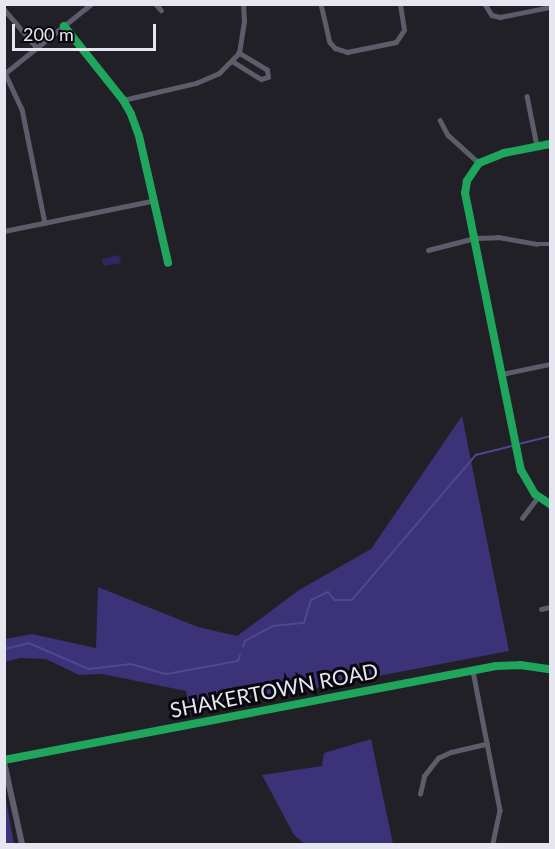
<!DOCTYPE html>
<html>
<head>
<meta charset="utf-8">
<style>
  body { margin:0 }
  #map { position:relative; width:555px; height:849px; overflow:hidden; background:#202026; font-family:Lato,sans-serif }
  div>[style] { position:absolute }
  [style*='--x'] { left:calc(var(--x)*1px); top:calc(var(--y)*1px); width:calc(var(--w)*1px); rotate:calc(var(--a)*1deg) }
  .green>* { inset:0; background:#2f2762 }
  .forest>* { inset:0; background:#3b3277 }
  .stream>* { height:1.5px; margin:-0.75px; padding:0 0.75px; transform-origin:0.75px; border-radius:0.75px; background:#4e4892 }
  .street>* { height:4.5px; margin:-2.25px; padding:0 2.25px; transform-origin:2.25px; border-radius:2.25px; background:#5c5c6b }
  .secondary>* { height:6px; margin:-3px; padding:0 3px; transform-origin:3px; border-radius:3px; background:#605f70 }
  .cycleway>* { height:8px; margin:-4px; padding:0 4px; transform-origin:4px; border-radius:4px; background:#20a55d }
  span { translate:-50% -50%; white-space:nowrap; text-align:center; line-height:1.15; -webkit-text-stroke:6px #07070d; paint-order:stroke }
  .street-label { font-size:21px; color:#e6e6f0 }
  .frame { position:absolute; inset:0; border:6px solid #e6e6f0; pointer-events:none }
  .scale { position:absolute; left:12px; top:24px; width:144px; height:27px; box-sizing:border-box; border:3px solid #e6e6f0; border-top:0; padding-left:8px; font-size:18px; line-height:21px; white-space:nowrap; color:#e6e6f0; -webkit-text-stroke:4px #07070d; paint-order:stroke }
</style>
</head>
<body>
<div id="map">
  <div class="green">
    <i style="clip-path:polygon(119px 255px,121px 263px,104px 266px,102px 259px)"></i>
  </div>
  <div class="forest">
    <i style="clip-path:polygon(462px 416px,509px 651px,190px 712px,186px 691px,102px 674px,79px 675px,46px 659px,20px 658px,5px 662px,5px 639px,32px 634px,96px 648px,98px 587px,198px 627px,237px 636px,299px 590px,371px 549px)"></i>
    <i style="clip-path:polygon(371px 739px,393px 844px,305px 844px,294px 835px,262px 775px,322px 766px,324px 753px)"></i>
    <i style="clip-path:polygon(5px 795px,14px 844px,5px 844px)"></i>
  </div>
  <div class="stream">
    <i style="--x:519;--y:444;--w:32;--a:-14"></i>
    <i style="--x:243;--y:647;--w:6;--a:-72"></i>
    <i style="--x:245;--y:641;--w:32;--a:-28"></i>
    <i style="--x:273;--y:626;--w:31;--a:-6"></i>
    <i style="--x:304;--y:623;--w:24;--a:-73"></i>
    <i style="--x:311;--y:600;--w:19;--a:-25"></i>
    <i style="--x:328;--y:592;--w:11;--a:49"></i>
    <i style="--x:335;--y:600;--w:17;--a:0"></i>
    <i style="--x:352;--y:600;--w:191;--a:-49.5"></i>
    <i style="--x:476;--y:455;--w:37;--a:-14"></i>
    <i style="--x:4;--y:649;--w:26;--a:-13"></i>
    <i style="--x:29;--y:643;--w:65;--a:23.4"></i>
    <i style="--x:89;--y:669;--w:42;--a:-6.8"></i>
    <i style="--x:131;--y:664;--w:37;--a:16"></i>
    <i style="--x:167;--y:674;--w:72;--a:-10.4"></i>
    <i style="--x:238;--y:661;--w:6;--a:-72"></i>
  </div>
  <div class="street">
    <i style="--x:156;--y:4;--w:8;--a:50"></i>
    <i style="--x:321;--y:4;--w:39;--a:77"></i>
    <i style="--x:330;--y:42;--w:8;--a:50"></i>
    <i style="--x:335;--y:48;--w:13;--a:18"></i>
    <i style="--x:347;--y:52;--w:50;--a:-11.5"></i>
    <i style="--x:396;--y:42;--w:14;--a:-56"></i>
    <i style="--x:404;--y:30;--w:26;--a:-99"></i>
    <i style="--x:485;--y:4;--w:13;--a:58"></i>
    <i style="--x:492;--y:15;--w:8;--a:14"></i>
    <i style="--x:500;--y:17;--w:51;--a:-11.3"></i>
    <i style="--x:4;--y:9;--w:51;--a:49.8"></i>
    <i style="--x:64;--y:26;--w:95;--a:51.4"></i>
    <i style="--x:123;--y:100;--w:16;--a:60"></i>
    <i style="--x:131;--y:114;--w:23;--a:70"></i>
    <i style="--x:139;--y:136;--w:130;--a:77.1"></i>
    <i style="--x:232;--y:61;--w:34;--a:32"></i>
    <i style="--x:261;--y:79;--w:7;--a:-16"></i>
    <i style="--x:268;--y:77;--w:7;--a:-98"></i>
    <i style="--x:267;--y:70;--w:33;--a:-149"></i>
    <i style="--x:5;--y:73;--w:40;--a:65"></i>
    <i style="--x:22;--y:109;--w:116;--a:78.6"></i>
    <i style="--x:4;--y:74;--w:112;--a:-38.8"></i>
    <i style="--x:527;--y:96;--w:51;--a:78.7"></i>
    <i style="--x:123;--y:100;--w:75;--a:-13.1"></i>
    <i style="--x:196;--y:83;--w:25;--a:-23"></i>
    <i style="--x:219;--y:73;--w:28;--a:-45"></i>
    <i style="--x:239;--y:53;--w:31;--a:-81"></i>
    <i style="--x:244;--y:22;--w:18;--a:-93"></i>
    <i style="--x:440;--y:120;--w:17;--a:62"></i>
    <i style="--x:448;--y:135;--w:42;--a:42.1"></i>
    <i style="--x:550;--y:144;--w:47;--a:168.9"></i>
    <i style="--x:504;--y:153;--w:27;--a:158"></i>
    <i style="--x:479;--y:163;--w:22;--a:124"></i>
    <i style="--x:467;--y:181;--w:12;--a:99"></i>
    <i style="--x:465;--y:193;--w:283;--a:78.6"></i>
    <i style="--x:521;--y:470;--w:28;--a:60"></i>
    <i style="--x:535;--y:494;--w:18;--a:34"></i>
    <i style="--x:4;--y:231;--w:151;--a:-11.5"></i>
    <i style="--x:428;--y:250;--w:49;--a:-14.3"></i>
    <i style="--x:475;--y:238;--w:23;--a:-2"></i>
    <i style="--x:498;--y:237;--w:39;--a:10"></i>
    <i style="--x:536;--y:244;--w:14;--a:0"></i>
    <i style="--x:502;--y:374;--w:49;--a:-11.8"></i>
    <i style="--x:522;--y:518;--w:26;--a:-53"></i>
    <i style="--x:541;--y:609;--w:9;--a:-13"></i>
    <i style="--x:473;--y:671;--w:142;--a:79"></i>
    <i style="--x:500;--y:810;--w:35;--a:102"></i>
    <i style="--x:420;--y:794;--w:18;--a:-77"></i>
    <i style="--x:424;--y:776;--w:23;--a:-52"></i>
    <i style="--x:438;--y:758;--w:14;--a:-25"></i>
    <i style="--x:451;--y:752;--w:37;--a:-13"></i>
  </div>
  <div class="secondary">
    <i style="--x:4;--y:760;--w:501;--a:-10.82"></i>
    <i style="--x:496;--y:666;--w:24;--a:-2"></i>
    <i style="--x:520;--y:665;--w:30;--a:8"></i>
    <i style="--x:4;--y:762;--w:84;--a:77.6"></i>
  </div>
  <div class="cycleway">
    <i style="--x:64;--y:26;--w:95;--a:51.4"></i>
    <i style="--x:123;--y:100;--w:16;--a:60"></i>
    <i style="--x:131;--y:114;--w:23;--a:70"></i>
    <i style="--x:139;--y:136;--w:130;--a:77.1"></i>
    <i style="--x:550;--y:144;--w:47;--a:168.9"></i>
    <i style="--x:504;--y:153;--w:27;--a:158"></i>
    <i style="--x:479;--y:163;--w:22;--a:124"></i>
    <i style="--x:467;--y:181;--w:12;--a:99"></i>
    <i style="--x:465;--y:193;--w:283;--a:78.6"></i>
    <i style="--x:521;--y:470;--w:28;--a:60"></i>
    <i style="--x:535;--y:494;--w:18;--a:34"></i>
    <i style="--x:4;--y:760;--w:501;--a:-10.82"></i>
    <i style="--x:496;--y:666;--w:24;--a:-2"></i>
    <i style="--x:520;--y:665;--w:30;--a:8"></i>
  </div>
  <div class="street-label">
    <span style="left:274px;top:690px;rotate:-11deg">SHAKERTOWN ROAD</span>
  </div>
  <div class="frame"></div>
  <div class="scale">200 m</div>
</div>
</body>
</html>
